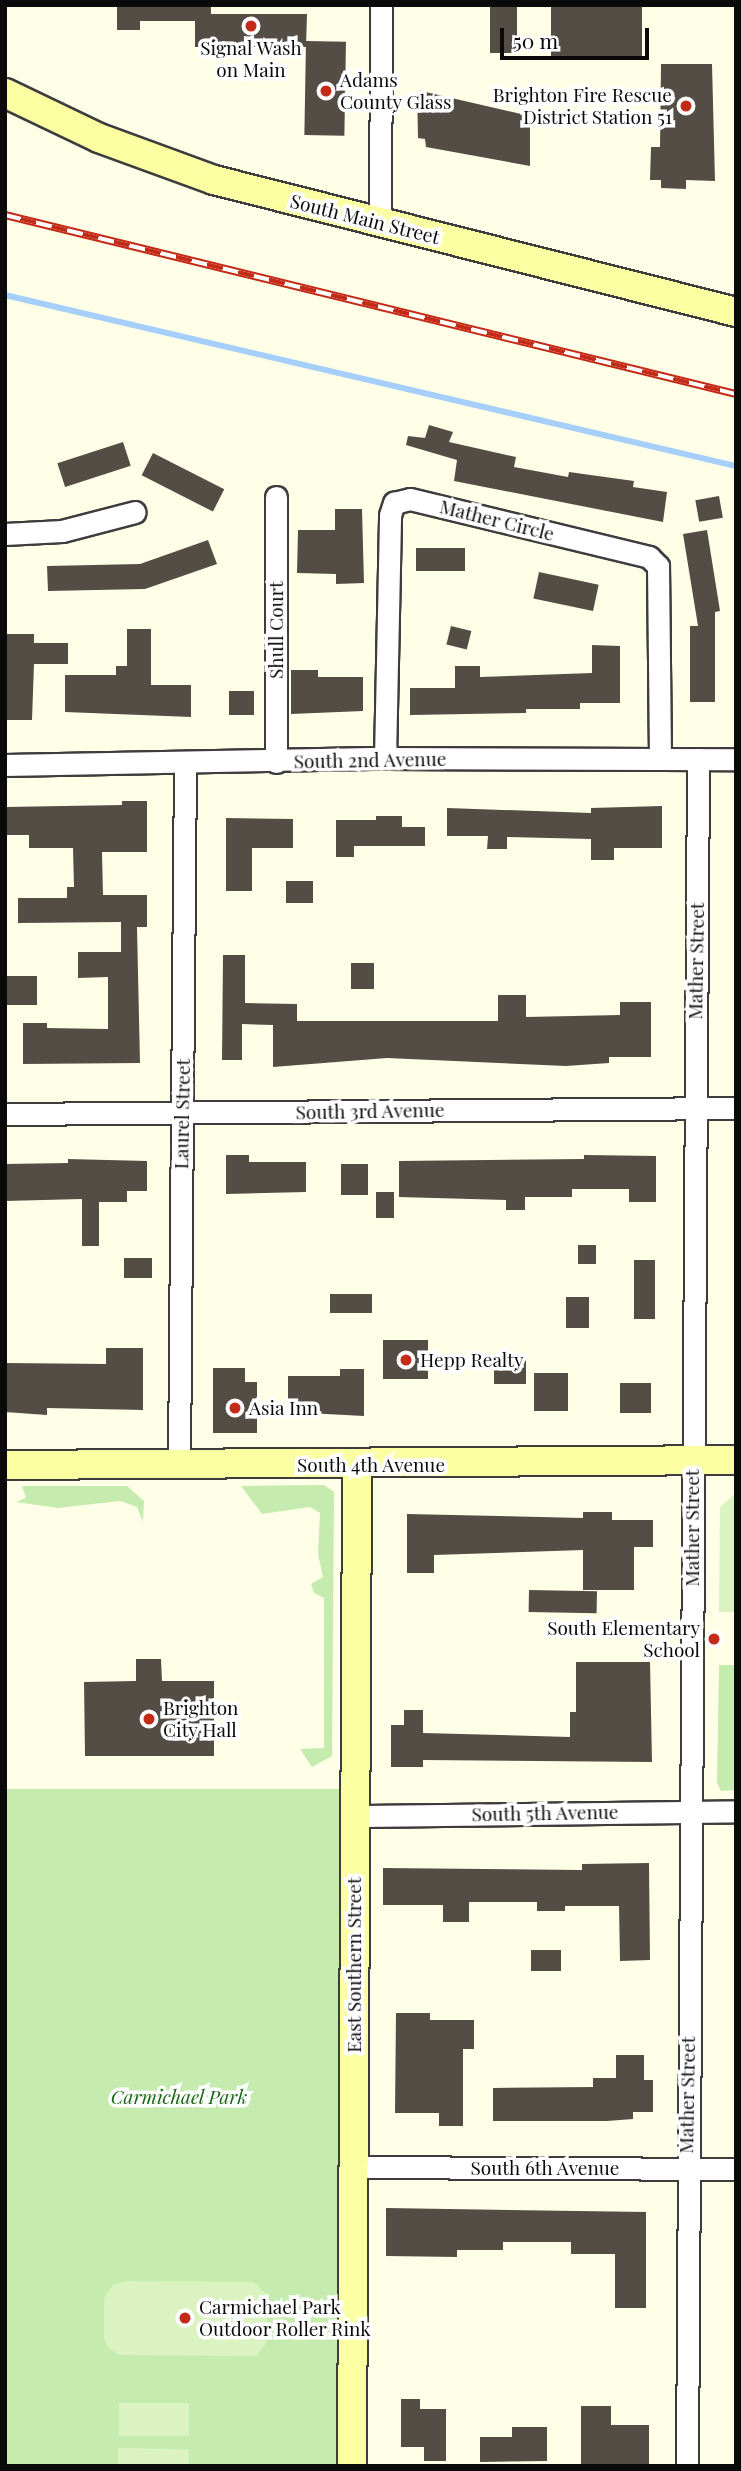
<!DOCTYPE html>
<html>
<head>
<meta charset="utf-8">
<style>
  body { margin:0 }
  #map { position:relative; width:741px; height:2471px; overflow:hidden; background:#fffee7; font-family:"Playfair Display",serif }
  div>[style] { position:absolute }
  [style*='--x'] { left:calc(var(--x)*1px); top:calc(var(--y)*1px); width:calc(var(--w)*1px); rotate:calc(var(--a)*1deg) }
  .green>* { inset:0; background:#c5ecae; transform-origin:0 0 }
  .pitch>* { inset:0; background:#daf3c1; transform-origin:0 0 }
  .stream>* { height:6px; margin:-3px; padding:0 3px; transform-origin:3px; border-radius:3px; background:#a7cffb }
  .building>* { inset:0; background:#544d46; transform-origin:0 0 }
  .roads { filter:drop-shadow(2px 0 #3d3d3d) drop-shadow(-2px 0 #3d3d3d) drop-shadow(0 2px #3d3d3d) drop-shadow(0 -2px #3d3d3d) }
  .street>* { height:21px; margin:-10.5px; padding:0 10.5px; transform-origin:10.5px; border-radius:10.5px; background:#fff }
  .secondary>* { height:28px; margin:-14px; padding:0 14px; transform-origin:14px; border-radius:14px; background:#fbffa2 }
  .rail>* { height:8px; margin-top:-4px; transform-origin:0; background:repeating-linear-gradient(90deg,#fff 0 16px,#c42a18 0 32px); box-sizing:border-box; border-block:2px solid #c42a18 }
  .dots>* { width:19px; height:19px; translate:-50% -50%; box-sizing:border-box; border:4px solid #fff; border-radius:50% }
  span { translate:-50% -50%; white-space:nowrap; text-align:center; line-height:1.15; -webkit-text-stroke:7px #fff; paint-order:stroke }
  .poi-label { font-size:19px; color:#0a0a0a }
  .left { translate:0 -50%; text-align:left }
  .right { translate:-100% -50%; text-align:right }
  .street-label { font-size:19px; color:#0a0a0a }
  .park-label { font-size:19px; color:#1b6616; font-style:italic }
  .frame { position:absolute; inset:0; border:7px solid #0a0a0a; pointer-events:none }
  .scale { position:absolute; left:500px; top:28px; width:149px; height:32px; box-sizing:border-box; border:4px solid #0a0a0a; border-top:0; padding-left:9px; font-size:21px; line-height:24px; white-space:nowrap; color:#0a0a0a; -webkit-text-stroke:5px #fff; paint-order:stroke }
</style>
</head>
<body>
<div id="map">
  <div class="green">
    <i style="clip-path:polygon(324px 1485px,334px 1492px,332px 1756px,312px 1767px,300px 1749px,324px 1748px,324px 1598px,314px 1593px,311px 1584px,323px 1577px,318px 1554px,320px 1513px,310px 1507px,262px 1514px,241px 1486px)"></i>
    <i style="clip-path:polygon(22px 1486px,127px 1486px,144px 1501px,143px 1522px,137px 1507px,120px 1501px,58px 1508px,16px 1502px,26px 1498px)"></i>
    <i style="clip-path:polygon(719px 1665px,736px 1665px,736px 1790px,721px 1791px,717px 1783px)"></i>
    <i style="left:5px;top:1789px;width:348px;height:677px"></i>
  </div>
  <div class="pitch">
    <i style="clip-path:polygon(736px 1493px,736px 1612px,719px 1612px,720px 1507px)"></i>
    <i style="clip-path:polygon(126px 2281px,254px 2282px,267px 2295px,266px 2344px,256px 2356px,119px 2355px,108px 2348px,104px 2338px,104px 2298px,113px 2285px)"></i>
    <i style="left:119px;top:2403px;width:70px;height:33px"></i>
    <i style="left:118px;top:2448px;width:71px;height:18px;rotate:1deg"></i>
  </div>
  <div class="stream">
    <i style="--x:5;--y:295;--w:751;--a:13.17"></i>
  </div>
  <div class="building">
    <i style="clip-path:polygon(117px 5px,211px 5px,211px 14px,307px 14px,306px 47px,195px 47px,195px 21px,140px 21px,140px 30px,117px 30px)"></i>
    <i style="left:490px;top:5px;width:27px;height:48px"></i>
    <i style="left:551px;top:5px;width:91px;height:55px"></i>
    <i style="left:306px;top:41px;width:40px;height:94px;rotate:1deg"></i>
    <i style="clip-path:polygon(661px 64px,712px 64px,715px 181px,686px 180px,686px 189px,661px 188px,661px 180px,650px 180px,651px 147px,660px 147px)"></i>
    <i style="clip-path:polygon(417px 90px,530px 116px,530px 166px,426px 147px,425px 139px,418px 138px)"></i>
    <i style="clip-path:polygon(429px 425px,453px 432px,449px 442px,516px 457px,514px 467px,568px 477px,569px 472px,634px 481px,633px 487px,667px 492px,663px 522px,454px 481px,457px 460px,406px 445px,408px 436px,425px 438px)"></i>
    <i style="left:123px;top:442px;width:25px;height:69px;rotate:72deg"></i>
    <i style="left:153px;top:453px;width:80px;height:25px;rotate:27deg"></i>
    <i style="left:719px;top:496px;width:22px;height:24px;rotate:80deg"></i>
    <i style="clip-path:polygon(335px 509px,362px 509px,364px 583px,336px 584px,336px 574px,297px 573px,298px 530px,335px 530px)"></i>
    <i style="clip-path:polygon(707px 530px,720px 611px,715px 612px,715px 702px,690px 702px,690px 626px,698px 626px,683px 534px)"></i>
    <i style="clip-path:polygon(208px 540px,217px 564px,145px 589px,48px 591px,47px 566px,140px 564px)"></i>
    <i style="left:416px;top:548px;width:49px;height:23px"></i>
    <i style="left:539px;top:572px;width:61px;height:27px;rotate:12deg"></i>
    <i style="left:451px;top:626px;width:21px;height:19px;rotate:14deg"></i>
    <i style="clip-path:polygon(127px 629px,151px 629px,151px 685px,191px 685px,191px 717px,65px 712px,65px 675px,116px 675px,116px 666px,127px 666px)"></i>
    <i style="clip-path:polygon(7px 634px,34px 634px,34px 643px,68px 643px,68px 664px,34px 664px,32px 720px,5px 720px)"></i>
    <i style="clip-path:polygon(592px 645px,620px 646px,620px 703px,580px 703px,580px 709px,526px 709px,526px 713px,410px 715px,410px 688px,455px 688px,455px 666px,480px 666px,480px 677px,592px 673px)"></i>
    <i style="clip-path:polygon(291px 670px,318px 670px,318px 677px,363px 677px,363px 711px,291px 714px)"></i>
    <i style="left:229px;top:691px;width:25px;height:24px"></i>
    <i style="clip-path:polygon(122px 801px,147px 801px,147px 852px,102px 852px,103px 895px,147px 895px,147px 927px,137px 927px,140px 1063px,23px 1064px,23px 1023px,47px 1023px,47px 1028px,108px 1029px,108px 977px,78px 978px,78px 952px,121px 952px,121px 922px,18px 923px,18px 898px,67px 898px,67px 887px,74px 887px,73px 848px,29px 848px,29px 835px,5px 835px,5px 807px,122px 805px)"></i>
    <i style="clip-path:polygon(662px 806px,662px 848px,614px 848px,614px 860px,591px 860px,591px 839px,507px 837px,507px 849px,487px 849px,488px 836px,447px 836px,447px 808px,591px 813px,591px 808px)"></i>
    <i style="clip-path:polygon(376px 816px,402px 816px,402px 827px,425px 827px,425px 846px,354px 846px,354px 857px,336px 857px,336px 820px,376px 820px)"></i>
    <i style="clip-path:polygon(226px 818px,293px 819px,293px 848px,252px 848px,252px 891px,226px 891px)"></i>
    <i style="left:286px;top:881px;width:27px;height:22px"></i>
    <i style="clip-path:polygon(223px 955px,245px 955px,245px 1003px,297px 1004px,297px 1021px,498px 1021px,498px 995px,526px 995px,526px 1017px,620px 1015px,620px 1002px,651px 1002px,651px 1057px,609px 1057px,609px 1063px,566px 1066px,387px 1058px,273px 1067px,273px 1025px,242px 1024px,242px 1060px,222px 1060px)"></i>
    <i style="left:351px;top:963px;width:23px;height:26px"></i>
    <i style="left:37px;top:976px;width:29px;height:32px;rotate:90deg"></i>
    <i style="clip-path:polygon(226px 1155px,249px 1155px,249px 1162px,306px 1162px,306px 1192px,226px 1194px)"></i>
    <i style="clip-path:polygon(584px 1155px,656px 1156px,656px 1202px,629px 1202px,629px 1189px,572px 1189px,572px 1197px,525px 1197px,525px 1210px,506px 1210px,506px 1200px,399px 1197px,399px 1161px,584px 1159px)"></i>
    <i style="clip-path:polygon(68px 1159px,147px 1161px,147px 1191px,127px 1191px,127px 1202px,99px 1202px,99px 1246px,82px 1246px,82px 1199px,5px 1201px,5px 1164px,68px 1163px)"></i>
    <i style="left:341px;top:1164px;width:27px;height:31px"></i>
    <i style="left:376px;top:1192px;width:18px;height:26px"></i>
    <i style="left:578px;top:1245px;width:18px;height:19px"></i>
    <i style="left:124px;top:1258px;width:28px;height:20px"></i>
    <i style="left:634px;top:1260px;width:21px;height:59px"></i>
    <i style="left:330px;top:1294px;width:42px;height:19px"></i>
    <i style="left:566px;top:1297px;width:23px;height:31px"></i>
    <i style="left:383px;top:1340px;width:45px;height:39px"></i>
    <i style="clip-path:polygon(106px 1348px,143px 1348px,143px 1410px,47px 1408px,47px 1415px,5px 1412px,5px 1363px,106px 1364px)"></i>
    <i style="left:494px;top:1360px;width:32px;height:24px"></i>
    <i style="clip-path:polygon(213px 1368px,245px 1368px,245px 1382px,257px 1382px,257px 1433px,213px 1433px)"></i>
    <i style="clip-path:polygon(340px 1369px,364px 1369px,364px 1416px,288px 1412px,288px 1376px,340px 1376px)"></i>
    <i style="left:534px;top:1373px;width:34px;height:38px"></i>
    <i style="left:620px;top:1383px;width:31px;height:30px"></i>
    <i style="clip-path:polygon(583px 1512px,612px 1512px,612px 1520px,653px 1520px,653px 1547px,634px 1547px,634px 1590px,583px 1590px,583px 1550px,434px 1555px,434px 1573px,407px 1573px,407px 1514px,583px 1518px)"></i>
    <i style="left:529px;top:1590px;width:68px;height:22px;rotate:1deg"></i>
    <i style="clip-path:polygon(136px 1659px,161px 1659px,162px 1681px,214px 1681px,214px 1756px,85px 1756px,84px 1682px,136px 1681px)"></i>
    <i style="clip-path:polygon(576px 1662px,650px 1662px,652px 1762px,423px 1760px,423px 1767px,391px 1767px,391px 1725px,404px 1725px,404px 1710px,423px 1710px,423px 1733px,570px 1737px,570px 1712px,576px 1712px)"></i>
    <i style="clip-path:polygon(649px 1863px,650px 1960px,620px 1961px,619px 1906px,565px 1906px,565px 1911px,537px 1911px,537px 1902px,469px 1902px,469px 1922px,443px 1922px,443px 1905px,383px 1905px,383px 1868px,582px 1870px,582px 1864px)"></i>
    <i style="left:531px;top:1950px;width:30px;height:21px"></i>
    <i style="clip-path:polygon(396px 2013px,430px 2013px,430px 2020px,474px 2020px,474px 2049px,463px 2049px,463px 2126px,439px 2126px,439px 2113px,395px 2113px)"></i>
    <i style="clip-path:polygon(616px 2055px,644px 2055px,644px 2080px,653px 2080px,653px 2112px,633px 2112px,633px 2119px,607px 2121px,493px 2121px,493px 2088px,593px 2087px,593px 2078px,616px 2078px)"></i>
    <i style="clip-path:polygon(386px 2208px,646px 2212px,646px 2308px,615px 2308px,615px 2254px,571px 2254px,571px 2242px,503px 2242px,503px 2250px,457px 2250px,457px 2257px,386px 2256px)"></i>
    <i style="clip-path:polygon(401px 2399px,420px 2399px,420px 2409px,446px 2409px,446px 2461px,424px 2461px,424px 2447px,401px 2447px)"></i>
    <i style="clip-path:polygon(581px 2406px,611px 2406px,611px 2425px,649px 2425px,649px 2466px,581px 2466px)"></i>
    <i style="clip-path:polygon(512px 2427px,547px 2427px,547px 2461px,480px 2462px,480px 2437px,512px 2437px)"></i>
  </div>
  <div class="roads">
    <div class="street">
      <i style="--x:380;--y:221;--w:216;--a:-89.7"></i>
      <i style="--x:5;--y:534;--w:57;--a:-3"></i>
      <i style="--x:62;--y:531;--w:75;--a:-14.6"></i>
      <i style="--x:385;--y:758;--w:243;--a:-88.8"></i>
      <i style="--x:390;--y:515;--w:13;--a:-72"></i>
      <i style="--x:394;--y:503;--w:16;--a:-14"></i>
      <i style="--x:410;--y:499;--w:246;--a:13.6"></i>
      <i style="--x:649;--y:557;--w:13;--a:45"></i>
      <i style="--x:658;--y:566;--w:192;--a:89.4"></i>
      <i style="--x:276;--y:762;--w:265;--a:-90"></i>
      <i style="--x:5;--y:765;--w:380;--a:-1.1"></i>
      <i style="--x:385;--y:758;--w:351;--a:0.2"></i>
      <i style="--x:5;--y:1114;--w:731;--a:-0.47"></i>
      <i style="--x:179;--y:1463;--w:698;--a:-89.51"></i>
      <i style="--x:353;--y:1816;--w:383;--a:-0.7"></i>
      <i style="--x:353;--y:2167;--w:383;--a:0.3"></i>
      <i style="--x:687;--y:2466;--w:1707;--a:-89.63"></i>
    </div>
    <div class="secondary">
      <i style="--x:5;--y:93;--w:104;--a:25.6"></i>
      <i style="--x:99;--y:138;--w:122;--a:20.1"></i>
      <i style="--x:214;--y:180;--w:538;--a:14.19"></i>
      <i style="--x:5;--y:1465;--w:731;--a:-0.39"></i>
      <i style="--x:352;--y:2466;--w:1001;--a:-89.71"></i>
    </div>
  </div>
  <div class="rail">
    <i style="--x:5;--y:215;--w:753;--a:13.76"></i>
  </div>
  <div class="dots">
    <i style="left:251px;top:26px;background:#c42a18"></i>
    <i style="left:326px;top:91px;background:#c42a18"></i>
    <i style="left:686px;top:106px;background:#c42a18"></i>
    <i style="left:406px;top:1360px;background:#c42a18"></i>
    <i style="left:235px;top:1408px;background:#c42a18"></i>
    <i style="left:714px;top:1639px;background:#c42a18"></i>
    <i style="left:149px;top:1719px;background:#c42a18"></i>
    <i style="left:185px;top:2318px;background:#c42a18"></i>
  </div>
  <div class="poi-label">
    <span style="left:251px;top:59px">Signal Wash<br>on Main</span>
    <span class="left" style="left:340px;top:91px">Adams<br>County Glass</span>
    <span class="right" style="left:672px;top:106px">Brighton Fire Rescue<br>District Station 51</span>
    <span class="left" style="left:420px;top:1360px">Hepp Realty</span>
    <span class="left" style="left:249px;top:1408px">Asia Inn</span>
    <span class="right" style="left:700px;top:1639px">South Elementary<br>School</span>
    <span class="left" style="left:163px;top:1719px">Brighton<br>City Hall</span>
    <span class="left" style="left:199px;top:2318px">Carmichael Park<br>Outdoor Roller Rink</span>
  </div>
  <div class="street-label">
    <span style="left:365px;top:219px;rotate:14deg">South Main Street</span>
    <span style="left:497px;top:520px;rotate:14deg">Mather Circle</span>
    <span style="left:276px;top:630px;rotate:-90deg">Shull Court</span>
    <span style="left:370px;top:760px;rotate:-1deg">South 2nd Avenue</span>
    <span style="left:696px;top:961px;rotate:-89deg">Mather Street</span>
    <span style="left:370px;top:1111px;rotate:-1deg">South 3rd Avenue</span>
    <span style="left:182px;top:1114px;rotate:-89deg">Laurel Street</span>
    <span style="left:371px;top:1465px">South 4th Avenue</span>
    <span style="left:692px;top:1528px;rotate:-90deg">Mather Street</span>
    <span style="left:545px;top:1813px;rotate:-1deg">South 5th Avenue</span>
    <span style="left:354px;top:1965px;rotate:-90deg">East Southern Street</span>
    <span style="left:687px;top:2095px;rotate:-89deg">Mather Street</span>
    <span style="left:545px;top:2168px">South 6th Avenue</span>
  </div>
  <div class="park-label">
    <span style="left:179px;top:2097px">Carmichael Park</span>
  </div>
  <div class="frame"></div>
  <div class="scale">50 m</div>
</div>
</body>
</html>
